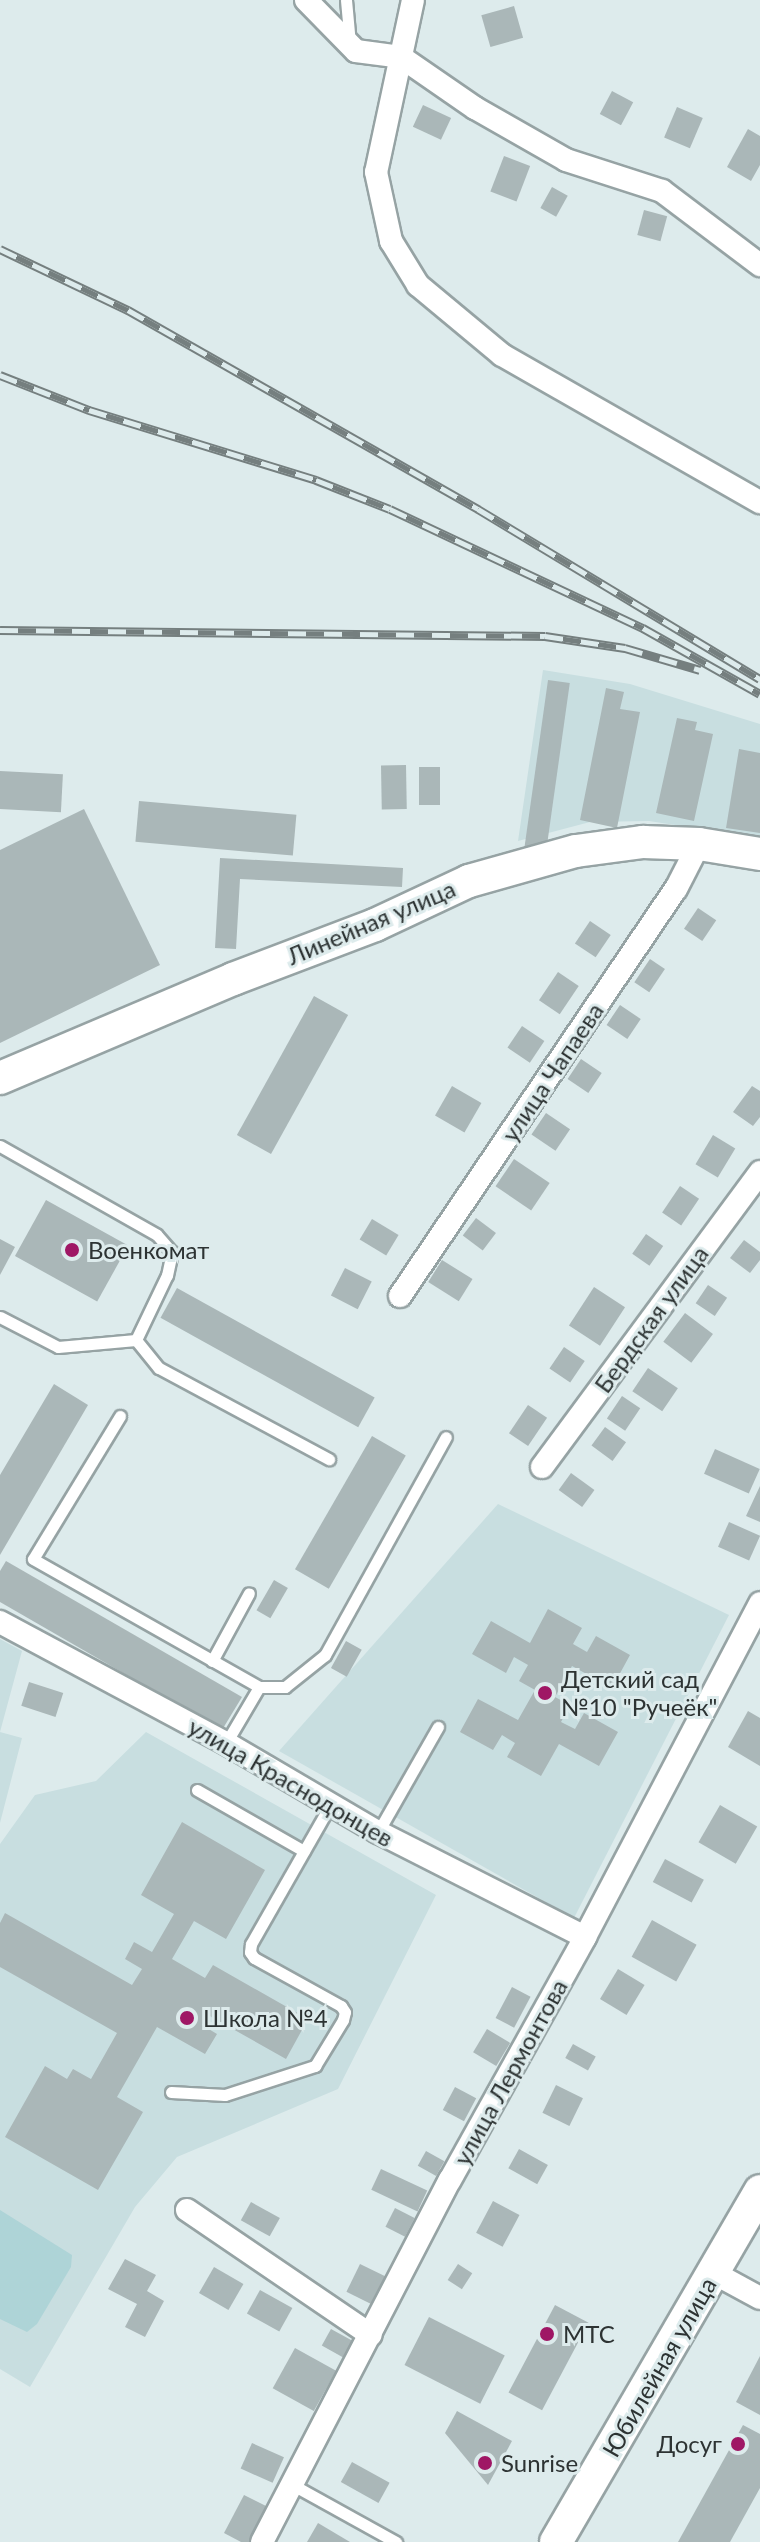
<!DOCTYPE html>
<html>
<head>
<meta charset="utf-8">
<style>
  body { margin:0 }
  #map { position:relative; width:760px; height:2542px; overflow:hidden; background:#ddebec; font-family:Lato,sans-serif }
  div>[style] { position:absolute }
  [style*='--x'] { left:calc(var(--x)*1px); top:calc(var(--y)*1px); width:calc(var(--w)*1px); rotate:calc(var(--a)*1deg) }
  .built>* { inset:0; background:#c8dee0 }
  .green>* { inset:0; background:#aed4d7 }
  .building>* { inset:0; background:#aab7b8; transform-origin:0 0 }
  .roads { filter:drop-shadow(2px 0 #96a3a4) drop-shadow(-2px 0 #96a3a4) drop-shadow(0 2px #96a3a4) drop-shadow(0 -2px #96a3a4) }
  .lane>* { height:11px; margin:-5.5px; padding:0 5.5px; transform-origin:5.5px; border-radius:5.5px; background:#fff }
  .street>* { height:22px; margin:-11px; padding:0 11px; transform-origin:11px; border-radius:11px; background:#fff }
  .secondary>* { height:32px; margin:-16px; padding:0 16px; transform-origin:16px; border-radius:16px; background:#fff }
  .rail>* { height:9px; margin-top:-4.5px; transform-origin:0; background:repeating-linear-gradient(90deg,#ddebec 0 18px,#757f7f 0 36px); box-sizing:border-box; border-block:2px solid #757f7f }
  .dots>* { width:22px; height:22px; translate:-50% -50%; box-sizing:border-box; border:4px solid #ddebec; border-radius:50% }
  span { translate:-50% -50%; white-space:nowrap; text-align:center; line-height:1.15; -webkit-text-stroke:6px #ddebec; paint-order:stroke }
  .street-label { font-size:24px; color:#2d3333 }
  .poi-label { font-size:24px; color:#2d3333 }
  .left { translate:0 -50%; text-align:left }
  .right { translate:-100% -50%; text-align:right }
</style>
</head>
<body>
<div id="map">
  <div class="built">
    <i style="clip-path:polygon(543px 670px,630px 684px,760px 724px,760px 838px,649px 821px,590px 822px,518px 841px)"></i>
    <i style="clip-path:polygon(498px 1504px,729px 1615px,574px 1918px,279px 1751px)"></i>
    <i style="clip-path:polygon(0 1639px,22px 1651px,0 1732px,22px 1738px,0 1823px)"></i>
    <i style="clip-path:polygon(146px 1732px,436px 1895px,338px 2089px,177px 2157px,135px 2207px,30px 2387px,0 2369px,0 1844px,35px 1795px,96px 1781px)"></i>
  </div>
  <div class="green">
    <i style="clip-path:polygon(0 2210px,72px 2255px,71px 2267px,37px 2324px,27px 2332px,0 2319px)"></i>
  </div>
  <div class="building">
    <i style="left:514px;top:6px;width:33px;height:34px;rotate:74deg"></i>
    <i style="left:612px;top:91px;width:24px;height:26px;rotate:28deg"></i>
    <i style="left:423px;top:105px;width:31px;height:24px;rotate:25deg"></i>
    <i style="left:677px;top:107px;width:28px;height:33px;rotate:23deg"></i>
    <i style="clip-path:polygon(748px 129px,760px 136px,760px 165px,751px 181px,727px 167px)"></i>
    <i style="left:504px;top:156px;width:28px;height:38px;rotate:21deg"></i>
    <i style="left:552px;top:187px;width:18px;height:24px;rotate:29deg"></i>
    <i style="left:644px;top:210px;width:24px;height:26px;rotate:15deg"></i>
    <i style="left:548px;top:680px;width:22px;height:174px;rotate:8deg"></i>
    <i style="clip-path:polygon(606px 688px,624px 692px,620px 709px,640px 712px,617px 828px,580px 820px)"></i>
    <i style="clip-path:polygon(677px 718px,697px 722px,695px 730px,713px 734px,694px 821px,656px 813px)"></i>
    <i style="clip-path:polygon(739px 749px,760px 753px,760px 833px,726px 828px)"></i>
    <i style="left:406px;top:765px;width:44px;height:25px;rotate:89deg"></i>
    <i style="left:419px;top:767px;width:21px;height:38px"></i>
    <i style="left:0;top:771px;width:63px;height:38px;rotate:3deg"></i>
    <i style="left:139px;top:801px;width:158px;height:41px;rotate:5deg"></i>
    <i style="clip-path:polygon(84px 809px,160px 965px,0 1043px,0 850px)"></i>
    <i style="clip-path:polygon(220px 858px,403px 868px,402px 887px,240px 879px,236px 949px,215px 948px)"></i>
    <i style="left:698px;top:908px;width:22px;height:25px;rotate:34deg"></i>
    <i style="left:590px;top:921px;width:25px;height:27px;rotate:34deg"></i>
    <i style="left:650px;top:959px;width:18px;height:28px;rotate:34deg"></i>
    <i style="left:558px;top:972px;width:25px;height:34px;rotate:34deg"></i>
    <i style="left:314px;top:996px;width:39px;height:159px;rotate:29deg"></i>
    <i style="left:620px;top:1005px;width:25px;height:24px;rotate:34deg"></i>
    <i style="left:522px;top:1026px;width:27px;height:26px;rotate:34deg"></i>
    <i style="left:581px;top:1059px;width:25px;height:24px;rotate:34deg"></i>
    <i style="left:452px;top:1086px;width:34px;height:34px;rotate:30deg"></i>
    <i style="clip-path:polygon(752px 1086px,760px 1091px,760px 1117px,753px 1126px,733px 1112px)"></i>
    <i style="left:546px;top:1113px;width:29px;height:26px;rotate:34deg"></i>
    <i style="left:713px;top:1135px;width:26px;height:34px;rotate:31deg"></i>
    <i style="left:514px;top:1159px;width:43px;height:33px;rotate:34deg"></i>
    <i style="left:680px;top:1186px;width:23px;height:32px;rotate:34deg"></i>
    <i style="left:46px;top:1200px;width:94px;height:64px;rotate:29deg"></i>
    <i style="left:476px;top:1218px;width:25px;height:22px;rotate:37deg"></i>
    <i style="left:372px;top:1219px;width:31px;height:24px;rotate:31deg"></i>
    <i style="left:646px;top:1234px;width:21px;height:24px;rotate:35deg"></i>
    <i style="clip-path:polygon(0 1239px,15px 1247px,0 1275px)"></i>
    <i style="clip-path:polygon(744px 1240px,760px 1252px,760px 1260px,750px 1273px,730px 1258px)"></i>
    <i style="left:442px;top:1260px;width:36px;height:26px;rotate:32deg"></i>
    <i style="left:345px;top:1268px;width:30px;height:31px;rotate:27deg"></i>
    <i style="left:708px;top:1285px;width:23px;height:22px;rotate:34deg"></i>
    <i style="left:594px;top:1287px;width:37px;height:46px;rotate:33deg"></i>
    <i style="left:177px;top:1288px;width:226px;height:34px;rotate:29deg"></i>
    <i style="left:685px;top:1313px;width:35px;height:36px;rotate:37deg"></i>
    <i style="left:564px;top:1347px;width:25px;height:26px;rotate:34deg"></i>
    <i style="left:648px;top:1368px;width:36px;height:28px;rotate:34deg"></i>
    <i style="clip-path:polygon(54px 1384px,88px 1405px,0 1555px,0 1475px)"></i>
    <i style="left:622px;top:1396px;width:22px;height:27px;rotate:34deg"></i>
    <i style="left:528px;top:1405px;width:23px;height:34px;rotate:34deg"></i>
    <i style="left:605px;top:1427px;width:26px;height:23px;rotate:36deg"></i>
    <i style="left:372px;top:1436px;width:39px;height:154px;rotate:30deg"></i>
    <i style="left:715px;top:1449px;width:49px;height:27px;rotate:24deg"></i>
    <i style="left:571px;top:1473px;width:29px;height:21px;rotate:36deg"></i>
    <i style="clip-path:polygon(760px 1486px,760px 1522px,746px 1516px)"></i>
    <i style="left:729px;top:1522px;width:34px;height:27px;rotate:24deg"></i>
    <i style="clip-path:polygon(6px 1561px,242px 1697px,222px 1730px,0 1602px,0 1571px)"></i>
    <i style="left:274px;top:1580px;width:16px;height:35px;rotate:30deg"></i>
    <i style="clip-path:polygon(548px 1609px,582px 1628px,573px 1644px,587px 1652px,596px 1636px,630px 1655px,612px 1688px,572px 1666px,555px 1697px,570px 1705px,561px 1722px,575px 1729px,584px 1713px,618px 1732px,599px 1766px,559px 1744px,541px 1776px,507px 1757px,515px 1743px,502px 1735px,493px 1750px,460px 1732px,478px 1699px,518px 1720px,535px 1690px,519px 1681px,528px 1665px,514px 1657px,506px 1673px,472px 1654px,491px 1621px,530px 1643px)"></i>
    <i style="left:346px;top:1641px;width:18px;height:31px;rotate:29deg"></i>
    <i style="left:29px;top:1682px;width:36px;height:25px;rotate:18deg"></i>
    <i style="clip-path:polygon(748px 1711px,760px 1718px,760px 1766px,728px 1747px)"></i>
    <i style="left:720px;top:1805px;width:43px;height:43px;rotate:30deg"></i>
    <i style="clip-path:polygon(182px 1822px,265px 1870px,226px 1939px,194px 1921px,172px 1959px,205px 1978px,213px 1965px,308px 2019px,286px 2059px,208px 2015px,202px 2025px,217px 2034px,205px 2054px,157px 2027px,117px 2097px,143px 2112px,98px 2190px,5px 2137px,45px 2066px,67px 2079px,73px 2069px,91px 2079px,117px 2033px,0 1967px,0 1923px,5px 1913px,132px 1985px,142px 1969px,125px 1959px,134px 1942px,152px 1952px,174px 1914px,141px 1895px)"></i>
    <i style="left:665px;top:1859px;width:44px;height:26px;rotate:28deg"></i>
    <i style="left:652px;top:1920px;width:51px;height:42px;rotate:29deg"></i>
    <i style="left:618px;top:1969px;width:31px;height:35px;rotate:31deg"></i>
    <i style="left:512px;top:1987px;width:21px;height:35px;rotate:28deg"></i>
    <i style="left:487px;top:2029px;width:27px;height:27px;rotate:31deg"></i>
    <i style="left:573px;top:2044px;width:26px;height:16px;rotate:29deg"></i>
    <i style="left:556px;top:2085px;width:30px;height:31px;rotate:26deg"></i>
    <i style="left:455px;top:2087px;width:24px;height:26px;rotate:28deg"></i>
    <i style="left:519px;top:2149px;width:33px;height:22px;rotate:29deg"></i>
    <i style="left:426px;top:2151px;width:21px;height:17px;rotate:29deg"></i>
    <i style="left:381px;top:2169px;width:51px;height:23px;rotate:25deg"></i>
    <i style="left:493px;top:2201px;width:30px;height:36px;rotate:28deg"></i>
    <i style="left:251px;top:2202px;width:33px;height:21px;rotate:29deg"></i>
    <i style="left:395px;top:2208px;width:22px;height:21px;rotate:27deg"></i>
    <i style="clip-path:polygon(125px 2259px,156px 2275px,147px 2291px,164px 2301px,145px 2337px,125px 2327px,137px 2304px,108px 2289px)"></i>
    <i style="left:360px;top:2264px;width:28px;height:31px;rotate:26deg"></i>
    <i style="left:458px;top:2264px;width:17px;height:19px;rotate:33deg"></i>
    <i style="left:214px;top:2267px;width:34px;height:30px;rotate:30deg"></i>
    <i style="left:260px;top:2290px;width:37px;height:27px;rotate:29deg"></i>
    <i style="left:555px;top:2305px;width:38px;height:99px;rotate:28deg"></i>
    <i style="left:429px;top:2317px;width:85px;height:54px;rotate:27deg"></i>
    <i style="left:331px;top:2329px;width:26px;height:19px;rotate:29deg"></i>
    <i style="left:295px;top:2348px;width:47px;height:46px;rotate:29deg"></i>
    <i style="clip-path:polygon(760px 2356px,760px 2415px,736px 2402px)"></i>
    <i style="clip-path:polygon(457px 2411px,512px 2441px,488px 2485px,445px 2433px)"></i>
    <i style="clip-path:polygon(743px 2425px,760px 2434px,760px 2488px,730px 2542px,678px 2542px)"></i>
    <i style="left:252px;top:2443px;width:35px;height:28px;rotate:24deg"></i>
    <i style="left:352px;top:2462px;width:43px;height:23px;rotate:29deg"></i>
    <i style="clip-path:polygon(244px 2495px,268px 2507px,250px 2542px,241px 2542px,224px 2533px)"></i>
    <i style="clip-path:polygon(318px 2523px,350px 2542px,307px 2542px)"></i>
  </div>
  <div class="roads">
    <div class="lane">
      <i style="--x:346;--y:0;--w:44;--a:84.8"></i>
      <i style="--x:0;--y:1146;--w:180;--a:29.5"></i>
      <i style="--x:157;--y:1235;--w:23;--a:49"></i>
      <i style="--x:172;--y:1252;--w:24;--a:102"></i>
      <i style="--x:167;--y:1275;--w:72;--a:115.5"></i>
      <i style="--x:136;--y:1340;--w:36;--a:51"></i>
      <i style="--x:159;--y:1368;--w:193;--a:28.2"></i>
      <i style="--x:0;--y:1317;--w:65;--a:27.3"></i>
      <i style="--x:58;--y:1347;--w:78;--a:-5.1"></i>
      <i style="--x:120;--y:1416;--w:167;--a:121.3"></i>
      <i style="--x:33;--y:1559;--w:260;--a:29.5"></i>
      <i style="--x:212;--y:1661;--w:77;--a:-61.4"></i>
      <i style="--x:226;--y:1743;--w:65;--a:-59.5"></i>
      <i style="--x:259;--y:1687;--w:26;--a:0"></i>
      <i style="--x:285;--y:1687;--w:51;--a:-38.7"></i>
      <i style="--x:325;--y:1655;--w:249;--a:-61"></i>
      <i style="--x:197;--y:1790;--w:123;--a:29.7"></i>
      <i style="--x:378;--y:1832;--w:121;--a:-60.3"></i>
      <i style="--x:171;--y:2092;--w:54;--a:3.2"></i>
      <i style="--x:225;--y:2095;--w:95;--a:-17.9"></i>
      <i style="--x:315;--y:2066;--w:54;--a:-58.7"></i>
      <i style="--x:343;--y:2020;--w:8;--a:-76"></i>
      <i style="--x:345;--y:2012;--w:7;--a:-124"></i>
      <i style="--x:341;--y:2006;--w:99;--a:-151.1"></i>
      <i style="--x:254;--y:1958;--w:7;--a:-124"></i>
      <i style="--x:250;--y:1952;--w:8;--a:-83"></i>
      <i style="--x:251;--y:1944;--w:161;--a:-60.3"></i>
      <i style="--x:293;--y:2485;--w:118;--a:29"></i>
    </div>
    <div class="street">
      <i style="--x:306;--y:0;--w:71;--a:45.6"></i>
      <i style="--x:356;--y:51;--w:45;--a:7.6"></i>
      <i style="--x:401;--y:57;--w:90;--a:34.6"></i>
      <i style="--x:475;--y:108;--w:105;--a:29.7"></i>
      <i style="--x:566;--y:160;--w:101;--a:17.9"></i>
      <i style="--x:662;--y:191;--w:123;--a:37.1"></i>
      <i style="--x:413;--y:0;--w:176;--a:102.1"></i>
      <i style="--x:376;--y:172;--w:71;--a:77.7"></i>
      <i style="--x:391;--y:241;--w:52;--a:58.5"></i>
      <i style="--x:418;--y:285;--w:109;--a:39.8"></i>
      <i style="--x:502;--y:355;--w:297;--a:29.7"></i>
      <i style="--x:400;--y:1296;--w:492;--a:-55.9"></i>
      <i style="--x:676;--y:889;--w:51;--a:-62.9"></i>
      <i style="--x:542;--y:1467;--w:367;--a:-53.5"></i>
      <i style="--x:0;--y:1622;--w:256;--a:28.2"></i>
      <i style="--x:226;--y:1743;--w:176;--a:30.4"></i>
      <i style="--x:378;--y:1832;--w:232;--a:26.9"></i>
      <i style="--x:187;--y:2210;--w:222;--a:34.2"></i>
      <i style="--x:714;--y:2273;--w:52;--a:28.5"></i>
      <i style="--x:262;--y:2542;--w:408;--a:-62.6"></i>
      <i style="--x:450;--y:2180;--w:278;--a:-60.9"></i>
      <i style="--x:585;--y:1937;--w:377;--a:-62.3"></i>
    </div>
    <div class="secondary">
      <i style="--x:0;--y:1078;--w:253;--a:-23"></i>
      <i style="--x:233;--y:979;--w:152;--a:-20.8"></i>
      <i style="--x:375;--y:925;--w:104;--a:-25.1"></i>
      <i style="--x:469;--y:881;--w:111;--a:-15.7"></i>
      <i style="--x:576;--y:851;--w:68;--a:-7.7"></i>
      <i style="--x:643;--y:842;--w:56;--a:2"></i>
      <i style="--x:699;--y:844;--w:62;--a:9.3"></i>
      <i style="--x:556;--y:2542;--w:406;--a:-59.8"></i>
    </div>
  </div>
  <div class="rail">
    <i style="--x:0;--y:249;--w:142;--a:25.5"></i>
    <i style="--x:128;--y:310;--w:403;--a:29.6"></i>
    <i style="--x:478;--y:509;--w:329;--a:31.1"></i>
    <i style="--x:0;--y:375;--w:96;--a:21.5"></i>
    <i style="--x:89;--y:410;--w:238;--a:17.1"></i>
    <i style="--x:316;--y:480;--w:79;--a:21.4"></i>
    <i style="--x:390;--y:509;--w:280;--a:25.2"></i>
    <i style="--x:643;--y:628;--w:134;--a:29.4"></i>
    <i style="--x:0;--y:630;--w:545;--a:0.63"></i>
    <i style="--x:545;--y:636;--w:81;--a:8.5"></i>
    <i style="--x:625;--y:648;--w:78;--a:16.3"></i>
  </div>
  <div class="dots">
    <i style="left:72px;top:1250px;background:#9f1765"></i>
    <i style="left:545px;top:1693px;background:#9f1765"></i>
    <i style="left:187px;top:2018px;background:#9f1765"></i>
    <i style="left:547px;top:2334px;background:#9f1765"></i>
    <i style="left:738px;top:2444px;background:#9f1765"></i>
    <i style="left:485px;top:2463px;background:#9f1765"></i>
  </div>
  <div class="street-label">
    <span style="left:371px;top:922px;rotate:-23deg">Линейная улица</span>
    <span style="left:552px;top:1072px;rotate:-56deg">улица Чапаева</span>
    <span style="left:651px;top:1319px;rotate:-54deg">Бердская улица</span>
    <span style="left:291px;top:1782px;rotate:30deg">улица Краснодонцев</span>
    <span style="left:510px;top:2072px;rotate:-61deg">улица Лермонтова</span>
    <span style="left:659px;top:2367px;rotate:-60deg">Юбилейная улица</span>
  </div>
  <div class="poi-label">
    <span class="left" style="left:88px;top:1250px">Военкомат</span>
    <span class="left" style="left:561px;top:1693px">Детский сад<br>№10 "Ручеёк"</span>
    <span class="left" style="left:203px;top:2018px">Школа №4</span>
    <span class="left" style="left:563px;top:2334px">МТС</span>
    <span class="right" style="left:722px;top:2444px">Досуг</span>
    <span class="left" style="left:501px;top:2463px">Sunrise</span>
  </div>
</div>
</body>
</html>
